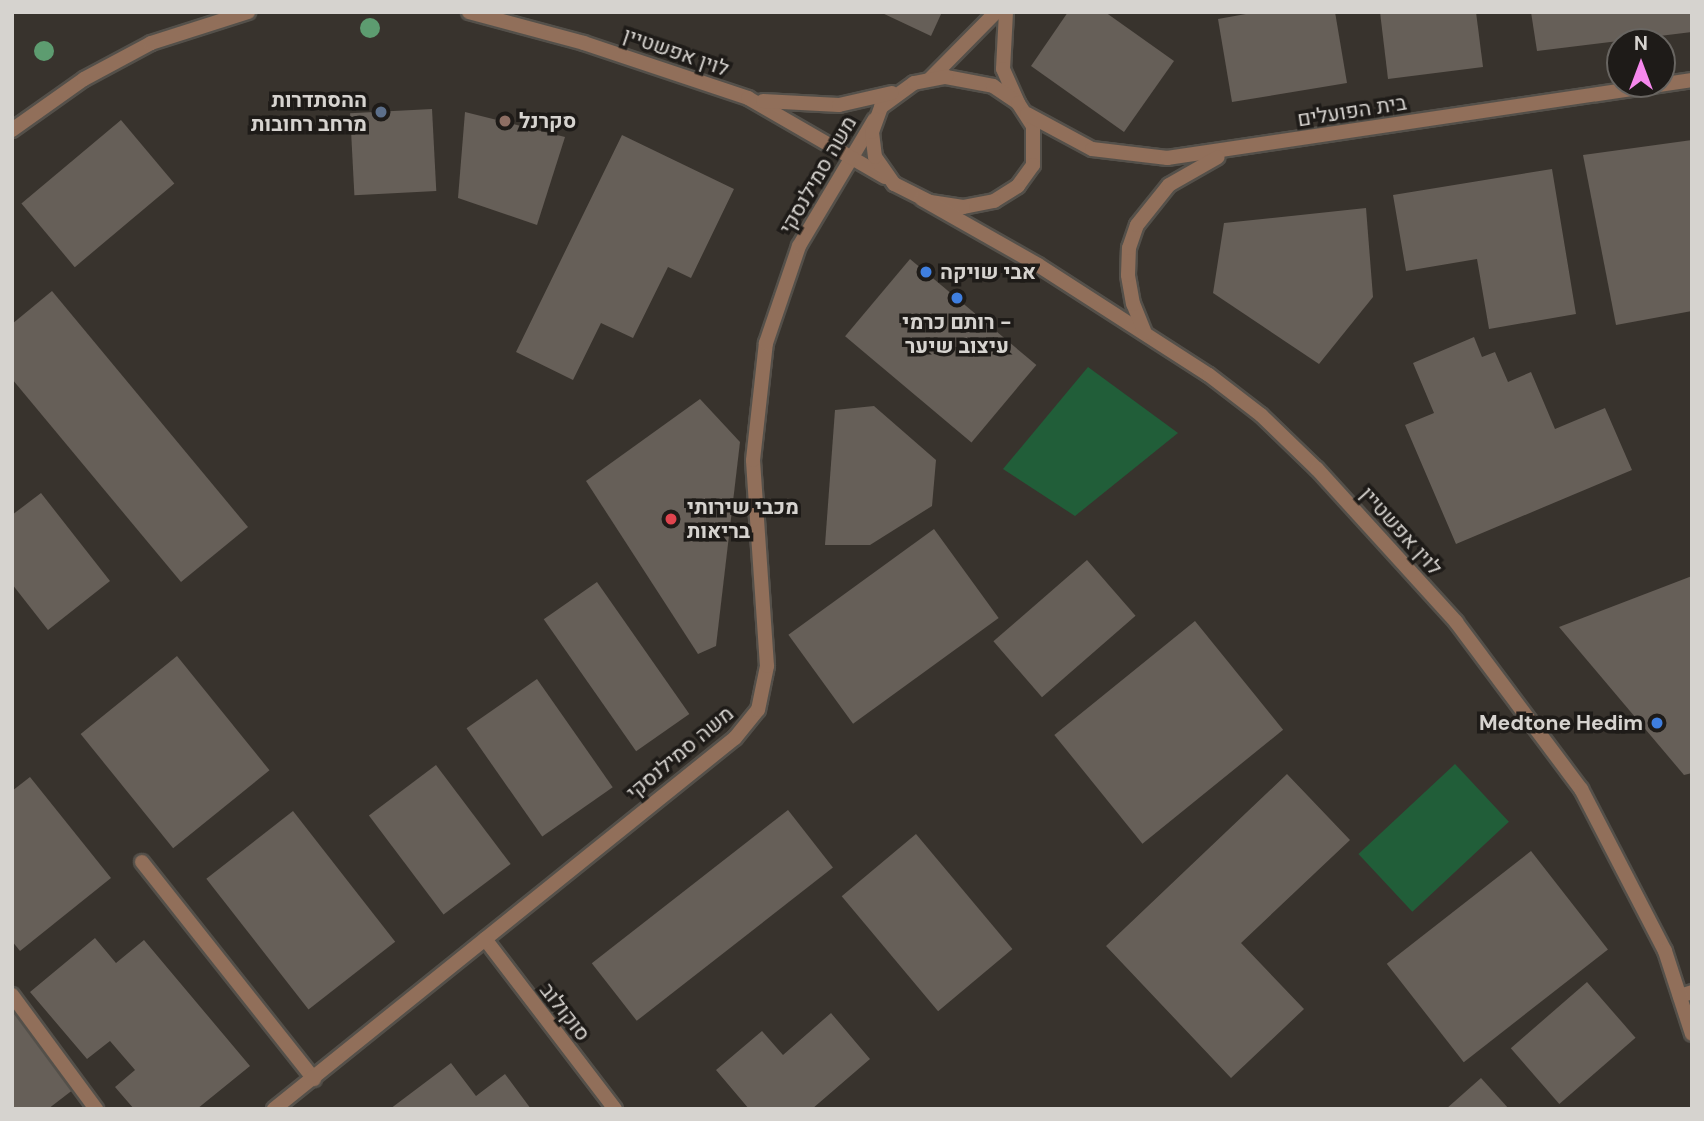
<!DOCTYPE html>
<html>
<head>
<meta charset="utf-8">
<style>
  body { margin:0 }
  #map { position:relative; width:1704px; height:1121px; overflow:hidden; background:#38332d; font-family:"DM Sans",Heebo,sans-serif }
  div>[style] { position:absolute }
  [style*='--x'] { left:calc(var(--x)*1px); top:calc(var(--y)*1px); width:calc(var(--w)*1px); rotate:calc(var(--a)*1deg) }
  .green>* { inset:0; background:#215e39; transform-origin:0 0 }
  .building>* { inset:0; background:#665f58; transform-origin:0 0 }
  .roads { filter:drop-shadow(2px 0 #54504a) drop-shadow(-2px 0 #54504a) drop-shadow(0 2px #54504a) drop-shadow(0 -2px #54504a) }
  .service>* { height:14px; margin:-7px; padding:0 7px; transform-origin:7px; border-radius:7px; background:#916f5a }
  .minor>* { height:14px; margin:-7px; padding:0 7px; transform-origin:7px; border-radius:7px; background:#916f5a }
  .tertiary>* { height:14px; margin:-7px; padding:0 7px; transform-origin:7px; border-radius:7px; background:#916f5a }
  .trees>* { width:20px; height:20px; margin:-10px; border-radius:50%; background:#5d9c70 }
  .dots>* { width:19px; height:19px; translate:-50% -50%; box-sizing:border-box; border:4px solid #1e1b18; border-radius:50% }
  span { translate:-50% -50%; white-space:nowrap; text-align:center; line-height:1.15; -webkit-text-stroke:7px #1e1b18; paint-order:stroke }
  .street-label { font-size:21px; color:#d6d3cf }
  .poi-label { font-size:21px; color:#d6d3cf; font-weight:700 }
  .right { translate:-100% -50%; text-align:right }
  .left { translate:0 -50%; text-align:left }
  .frame { position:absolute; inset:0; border:14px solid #d6d3cf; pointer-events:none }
  .north { position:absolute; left:1606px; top:28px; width:70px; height:70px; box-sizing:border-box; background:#1e1b18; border:2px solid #686561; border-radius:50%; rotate:0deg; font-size:19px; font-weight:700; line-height:28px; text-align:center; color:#d6d3cf }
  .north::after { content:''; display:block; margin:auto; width:24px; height:32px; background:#f688ed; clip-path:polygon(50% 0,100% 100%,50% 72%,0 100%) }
</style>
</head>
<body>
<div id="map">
  <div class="green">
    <i style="clip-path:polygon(1088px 367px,1178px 433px,1075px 516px,1003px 469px)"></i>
    <i style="left:1455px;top:764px;width:79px;height:132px;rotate:47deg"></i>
  </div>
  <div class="building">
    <i style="clip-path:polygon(880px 12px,942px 12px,931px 36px)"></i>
    <i style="clip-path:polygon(1068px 12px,1105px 12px,1174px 61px,1124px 132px,1031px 66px)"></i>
    <i style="clip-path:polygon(1257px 12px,1335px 12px,1347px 83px,1232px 102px,1218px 19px)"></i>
    <i style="clip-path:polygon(1380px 12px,1476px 12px,1483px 67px,1388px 79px)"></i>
    <i style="clip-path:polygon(1531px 12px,1692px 12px,1692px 32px,1537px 51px)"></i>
    <i style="left:432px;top:109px;width:82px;height:82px;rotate:87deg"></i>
    <i style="clip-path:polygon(465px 112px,565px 137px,537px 225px,458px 198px)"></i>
    <i style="left:121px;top:120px;width:83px;height:130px;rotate:50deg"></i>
    <i style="clip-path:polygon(622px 135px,734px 189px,691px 278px,668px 267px,633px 338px,601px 323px,573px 380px,516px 352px)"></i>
    <i style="clip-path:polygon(1692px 140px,1692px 311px,1616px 325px,1583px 155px)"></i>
    <i style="clip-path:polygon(1552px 169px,1576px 314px,1489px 329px,1477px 259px,1406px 271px,1393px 195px)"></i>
    <i style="clip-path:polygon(1366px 208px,1373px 297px,1319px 364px,1213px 293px,1224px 223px)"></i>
    <i style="left:910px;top:259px;width:165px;height:101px;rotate:40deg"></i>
    <i style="clip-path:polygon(52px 291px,248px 527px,181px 582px,12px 379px,12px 324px)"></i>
    <i style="clip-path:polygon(1474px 337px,1482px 357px,1495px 352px,1508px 382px,1531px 372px,1555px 429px,1605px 408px,1632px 470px,1456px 544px,1405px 425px,1434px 413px,1413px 363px)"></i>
    <i style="clip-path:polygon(700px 399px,740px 442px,716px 646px,698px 654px,586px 481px)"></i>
    <i style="clip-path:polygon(874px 406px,936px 460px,932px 506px,870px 545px,825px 545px,835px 410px)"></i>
    <i style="clip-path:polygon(41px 493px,110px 581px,48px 630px,12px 584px,12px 515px)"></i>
    <i style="left:934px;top:529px;width:110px;height:180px;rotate:54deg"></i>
    <i style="left:1087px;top:560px;width:74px;height:124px;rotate:49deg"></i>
    <i style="clip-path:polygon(1692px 576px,1692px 773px,1684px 775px,1559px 627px)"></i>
    <i style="left:597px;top:582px;width:161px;height:65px;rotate:55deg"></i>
    <i style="left:1195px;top:621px;width:140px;height:181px;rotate:51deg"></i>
    <i style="left:177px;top:656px;width:147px;height:124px;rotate:51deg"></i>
    <i style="left:537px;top:679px;width:132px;height:86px;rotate:55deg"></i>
    <i style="left:436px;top:765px;width:124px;height:84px;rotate:53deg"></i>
    <i style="clip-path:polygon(1287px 774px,1350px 840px,1241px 943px,1304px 1009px,1231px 1078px,1106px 946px)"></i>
    <i style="clip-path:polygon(30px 777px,111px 878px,20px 951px,12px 941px,12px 791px)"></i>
    <i style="left:788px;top:810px;width:73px;height:249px;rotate:52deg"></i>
    <i style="left:293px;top:811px;width:166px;height:110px;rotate:52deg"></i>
    <i style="left:916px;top:834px;width:150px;height:97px;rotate:50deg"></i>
    <i style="left:1531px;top:851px;width:125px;height:183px;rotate:52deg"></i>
    <i style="clip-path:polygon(95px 938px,116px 963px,144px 940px,250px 1066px,197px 1109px,134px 1109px,115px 1087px,135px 1070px,110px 1041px,87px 1059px,30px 992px)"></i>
    <i style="left:1587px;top:982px;width:74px;height:101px;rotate:49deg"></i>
    <i style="clip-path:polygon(12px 1005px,74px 1089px,48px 1109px,12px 1109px)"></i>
    <i style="clip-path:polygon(831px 1013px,870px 1059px,812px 1109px,749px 1109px,716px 1070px,762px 1031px,783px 1055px)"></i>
    <i style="clip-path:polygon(451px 1063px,476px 1096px,505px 1074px,531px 1109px,390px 1109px)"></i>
    <i style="clip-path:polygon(1481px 1078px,1509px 1109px,1446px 1109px)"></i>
  </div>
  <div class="roads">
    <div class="service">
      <i style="--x:142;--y:862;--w:277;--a:51.6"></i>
      <i style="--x:12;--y:995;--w:142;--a:53.6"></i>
      <i style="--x:1680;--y:996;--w:13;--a:-18"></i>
    </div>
    <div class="minor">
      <i style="--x:1006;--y:12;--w:57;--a:93"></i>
      <i style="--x:1003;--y:69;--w:37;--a:66"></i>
      <i style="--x:930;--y:79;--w:94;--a:-45.4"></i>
      <i style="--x:485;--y:939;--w:214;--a:52.6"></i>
      <i style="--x:274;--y:1109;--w:592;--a:-38.83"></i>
      <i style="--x:735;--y:738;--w:36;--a:-51"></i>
      <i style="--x:758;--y:710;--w:45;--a:-78.4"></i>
      <i style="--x:767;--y:666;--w:206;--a:-93.9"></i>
      <i style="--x:753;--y:460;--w:118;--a:-83.7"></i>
      <i style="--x:766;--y:343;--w:102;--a:-71.2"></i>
      <i style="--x:799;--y:246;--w:147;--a:-59.2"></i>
    </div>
    <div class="tertiary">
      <i style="--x:469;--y:12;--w:119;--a:15.1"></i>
      <i style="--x:584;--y:43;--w:173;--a:18.5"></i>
      <i style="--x:748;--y:98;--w:158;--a:30"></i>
      <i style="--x:946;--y:77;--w:48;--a:10.8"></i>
      <i style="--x:993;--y:86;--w:30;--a:34"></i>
      <i style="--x:1018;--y:103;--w:27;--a:57"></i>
      <i style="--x:1033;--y:126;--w:39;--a:90"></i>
      <i style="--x:1033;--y:165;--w:26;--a:126"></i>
      <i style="--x:1018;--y:186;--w:28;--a:148"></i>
      <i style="--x:994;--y:201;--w:32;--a:169"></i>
      <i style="--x:963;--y:207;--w:33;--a:-171"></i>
      <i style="--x:930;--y:202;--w:40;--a:-153.4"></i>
      <i style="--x:894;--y:184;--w:33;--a:-125"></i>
      <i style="--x:875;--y:157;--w:25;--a:-97"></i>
      <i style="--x:872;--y:132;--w:27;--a:-70"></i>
      <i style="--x:881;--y:107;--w:41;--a:-36"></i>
      <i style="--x:914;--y:83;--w:33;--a:-11"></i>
      <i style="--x:763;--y:101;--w:76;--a:3"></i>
      <i style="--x:839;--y:105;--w:54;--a:-12.8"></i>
      <i style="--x:1027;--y:114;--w:74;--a:28.3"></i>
      <i style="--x:1092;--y:149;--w:76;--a:6.8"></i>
      <i style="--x:1167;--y:158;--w:531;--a:-8.45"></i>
      <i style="--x:12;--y:130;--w:88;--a:-35.3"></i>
      <i style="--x:84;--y:79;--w:76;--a:-28.2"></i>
      <i style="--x:151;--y:43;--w:102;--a:-17.7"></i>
      <i style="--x:922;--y:199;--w:133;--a:29.6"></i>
      <i style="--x:1038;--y:265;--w:203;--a:32.8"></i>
      <i style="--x:1209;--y:375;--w:66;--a:37.6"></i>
      <i style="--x:1261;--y:415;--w:78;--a:44"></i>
      <i style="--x:1317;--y:469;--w:207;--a:47.7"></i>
      <i style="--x:1456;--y:622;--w:209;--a:53.2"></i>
      <i style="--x:1581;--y:789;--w:182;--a:62.6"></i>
      <i style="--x:1665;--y:951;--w:87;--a:72"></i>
      <i style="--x:1145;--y:333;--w:31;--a:-112"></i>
      <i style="--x:1133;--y:304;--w:29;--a:-100"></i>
      <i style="--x:1128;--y:275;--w:27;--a:-88"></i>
      <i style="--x:1129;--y:248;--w:24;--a:-71"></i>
      <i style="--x:1137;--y:225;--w:51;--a:-51.3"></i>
      <i style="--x:1169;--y:185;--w:56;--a:-29.7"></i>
    </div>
  </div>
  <div class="trees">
    <i style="left:370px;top:28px"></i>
    <i style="left:44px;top:51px"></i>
  </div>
  <div class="dots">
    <i style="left:381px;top:112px;background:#5c6f8a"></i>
    <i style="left:505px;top:121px;background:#8d6e63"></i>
    <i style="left:926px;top:272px;background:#3f7fe0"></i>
    <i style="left:957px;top:298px;background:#3f7fe0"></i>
    <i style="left:671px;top:519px;background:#e0444e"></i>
    <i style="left:1657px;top:723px;background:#3f7fe0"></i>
  </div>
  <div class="street-label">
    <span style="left:676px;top:52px;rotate:19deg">לוין אפשטיין</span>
    <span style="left:1352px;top:111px;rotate:-9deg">בית הפועלים</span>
    <span style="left:818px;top:175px;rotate:-60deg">משה סמילנסקי</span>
    <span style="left:1401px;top:531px;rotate:48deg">לוין אפשטיין</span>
    <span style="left:680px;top:753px;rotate:-40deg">משה סמילנסקי</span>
    <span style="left:565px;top:1012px;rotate:52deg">סוקולוב</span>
  </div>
  <div class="poi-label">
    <span class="right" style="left:367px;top:112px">ההסתדרות<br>מרחב רחובות</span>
    <span class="left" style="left:519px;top:121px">סקרנל</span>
    <span class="left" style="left:940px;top:272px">אבי שויקה</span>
    <span style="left:957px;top:334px">רותם כרמי -<br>עיצוב שיער</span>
    <span class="left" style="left:687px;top:519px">מכבי שירותי<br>בריאות</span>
    <span class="right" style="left:1643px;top:723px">Medtone Hedim</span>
  </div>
  <div class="frame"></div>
  <div class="north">N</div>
</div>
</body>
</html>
